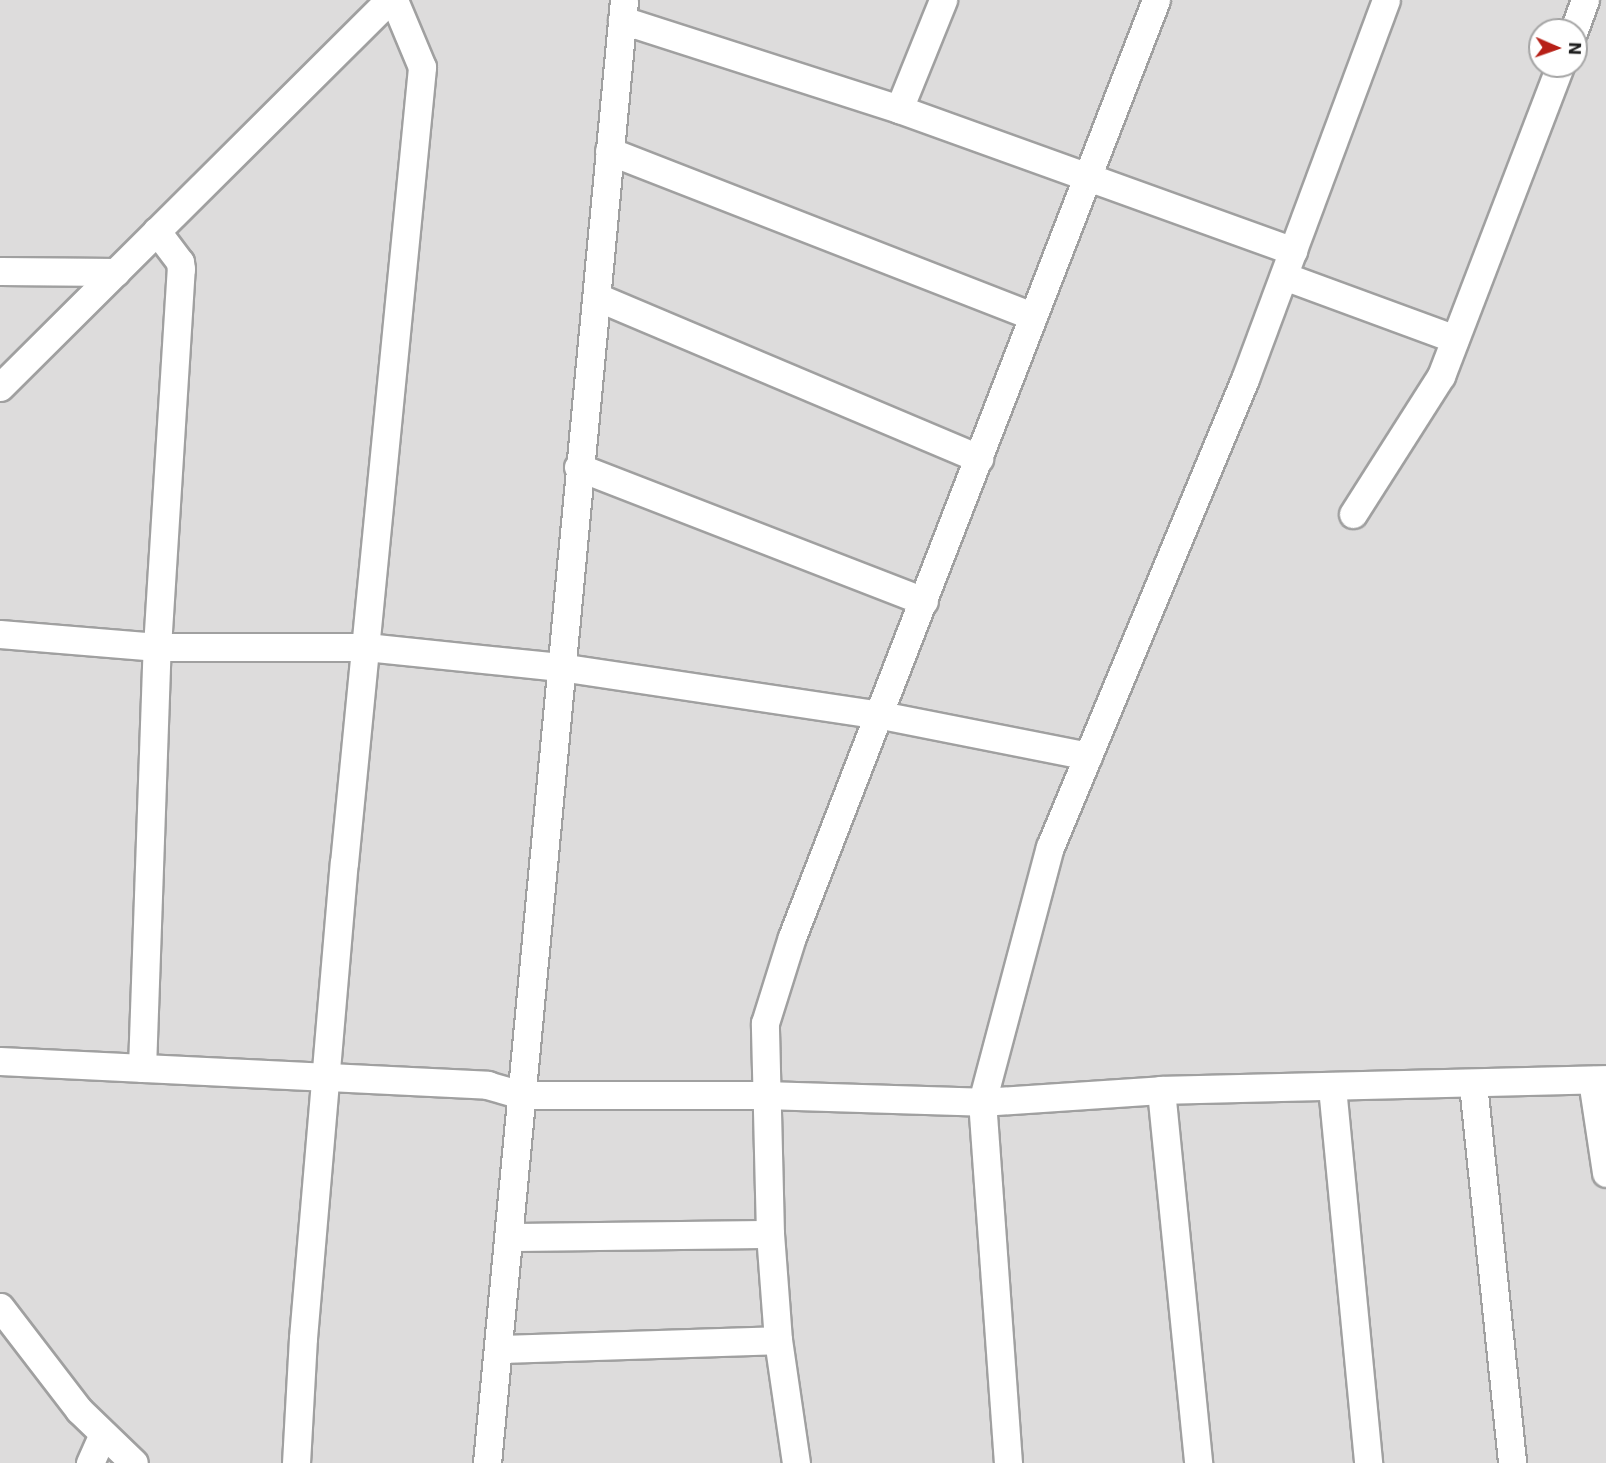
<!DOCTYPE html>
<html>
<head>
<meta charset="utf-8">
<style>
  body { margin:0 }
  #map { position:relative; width:1606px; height:1463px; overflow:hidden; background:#efece7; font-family:"DejaVu Sans",sans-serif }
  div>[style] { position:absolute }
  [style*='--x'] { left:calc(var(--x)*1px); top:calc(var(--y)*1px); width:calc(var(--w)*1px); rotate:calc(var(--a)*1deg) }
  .residential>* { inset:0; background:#dddcdc }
  .roads { filter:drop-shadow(2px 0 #a0a0a0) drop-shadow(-2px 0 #a0a0a0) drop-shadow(0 2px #a0a0a0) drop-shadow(0 -2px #a0a0a0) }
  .minor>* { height:27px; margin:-13.5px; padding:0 13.5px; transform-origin:13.5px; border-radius:13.5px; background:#fff }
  span { translate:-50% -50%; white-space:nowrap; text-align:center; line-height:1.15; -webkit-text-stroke:5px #fff; paint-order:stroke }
  .north { position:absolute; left:1528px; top:18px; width:60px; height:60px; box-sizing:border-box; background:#fff; border:2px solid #a5a5a5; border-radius:50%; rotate:92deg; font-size:16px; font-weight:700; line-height:24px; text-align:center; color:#1f1f1f }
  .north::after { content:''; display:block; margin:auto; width:21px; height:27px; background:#b72017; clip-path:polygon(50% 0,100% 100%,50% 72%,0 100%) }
</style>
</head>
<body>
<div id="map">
  <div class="residential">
    <i style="clip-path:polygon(evenodd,0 0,1606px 0,1606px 1463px,0 1463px,0 0,1540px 30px,1576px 30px,1576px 66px,1540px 66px,1540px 30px)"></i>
  </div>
  <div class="roads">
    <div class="minor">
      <i style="--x:622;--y:20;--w:291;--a:17.8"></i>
      <i style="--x:899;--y:109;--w:419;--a:19.8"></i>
      <i style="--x:1574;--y:30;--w:32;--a:-70"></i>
      <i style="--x:899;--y:109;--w:118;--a:-68"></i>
      <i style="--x:609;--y:151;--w:455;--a:21.3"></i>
      <i style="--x:0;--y:271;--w:116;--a:0.5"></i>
      <i style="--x:1284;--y:276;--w:182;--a:20.2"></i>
      <i style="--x:597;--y:297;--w:415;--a:22.9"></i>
      <i style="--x:0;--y:387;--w:549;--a:-44.85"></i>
      <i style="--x:578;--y:467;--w:371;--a:21.2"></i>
      <i style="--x:1353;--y:514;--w:164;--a:-57.5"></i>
      <i style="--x:1441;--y:376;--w:332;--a:-69"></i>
      <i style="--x:0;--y:634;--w:158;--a:4.7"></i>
      <i style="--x:157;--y:647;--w:209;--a:0"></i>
      <i style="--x:366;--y:647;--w:195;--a:5.9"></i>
      <i style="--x:560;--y:667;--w:325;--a:8.5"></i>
      <i style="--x:881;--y:715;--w:211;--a:11.2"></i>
      <i style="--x:0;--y:1061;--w:488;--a:2.8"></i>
      <i style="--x:487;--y:1085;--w:37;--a:16"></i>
      <i style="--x:523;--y:1095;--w:241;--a:0"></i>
      <i style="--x:764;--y:1095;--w:218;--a:1.8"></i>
      <i style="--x:982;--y:1102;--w:179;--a:-3.8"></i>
      <i style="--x:1161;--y:1090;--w:445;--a:-1.4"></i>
      <i style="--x:142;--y:1068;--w:421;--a:-88"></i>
      <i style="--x:157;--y:647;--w:379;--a:-86.4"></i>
      <i style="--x:181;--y:269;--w:7;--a:-98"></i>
      <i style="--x:180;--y:262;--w:39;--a:-127"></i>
      <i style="--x:1592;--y:1080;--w:94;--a:81.4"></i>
      <i style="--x:1473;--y:1084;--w:381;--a:84.1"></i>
      <i style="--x:1332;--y:1087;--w:378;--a:84.5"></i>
      <i style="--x:1161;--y:1090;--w:375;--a:84.3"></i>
      <i style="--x:509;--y:1237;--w:261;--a:-0.7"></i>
      <i style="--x:0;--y:1307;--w:130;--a:52.5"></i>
      <i style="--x:79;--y:1410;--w:76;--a:43.9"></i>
      <i style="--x:499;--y:1349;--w:279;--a:-1.8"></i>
      <i style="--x:90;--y:1463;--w:32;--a:-66"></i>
      <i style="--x:296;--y:1463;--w:125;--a:-86.8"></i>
      <i style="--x:303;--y:1338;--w:477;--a:-85.1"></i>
      <i style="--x:344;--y:863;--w:800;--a:-84.4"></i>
      <i style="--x:422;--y:67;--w:73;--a:-112.7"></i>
      <i style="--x:487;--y:1463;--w:1469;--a:-84.65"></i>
      <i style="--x:796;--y:1463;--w:124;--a:-98.3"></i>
      <i style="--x:778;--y:1340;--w:106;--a:-94.3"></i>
      <i style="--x:770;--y:1234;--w:211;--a:-91.4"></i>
      <i style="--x:765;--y:1023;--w:90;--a:-72.6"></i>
      <i style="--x:792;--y:937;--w:1005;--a:-68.77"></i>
      <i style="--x:1008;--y:1463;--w:362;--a:-94.1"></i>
      <i style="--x:982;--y:1102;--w:264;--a:-75.1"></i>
      <i style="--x:1050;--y:847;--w:507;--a:-67.38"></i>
      <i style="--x:1245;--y:379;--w:404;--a:-69.6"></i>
    </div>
  </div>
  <div class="north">N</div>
</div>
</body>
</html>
